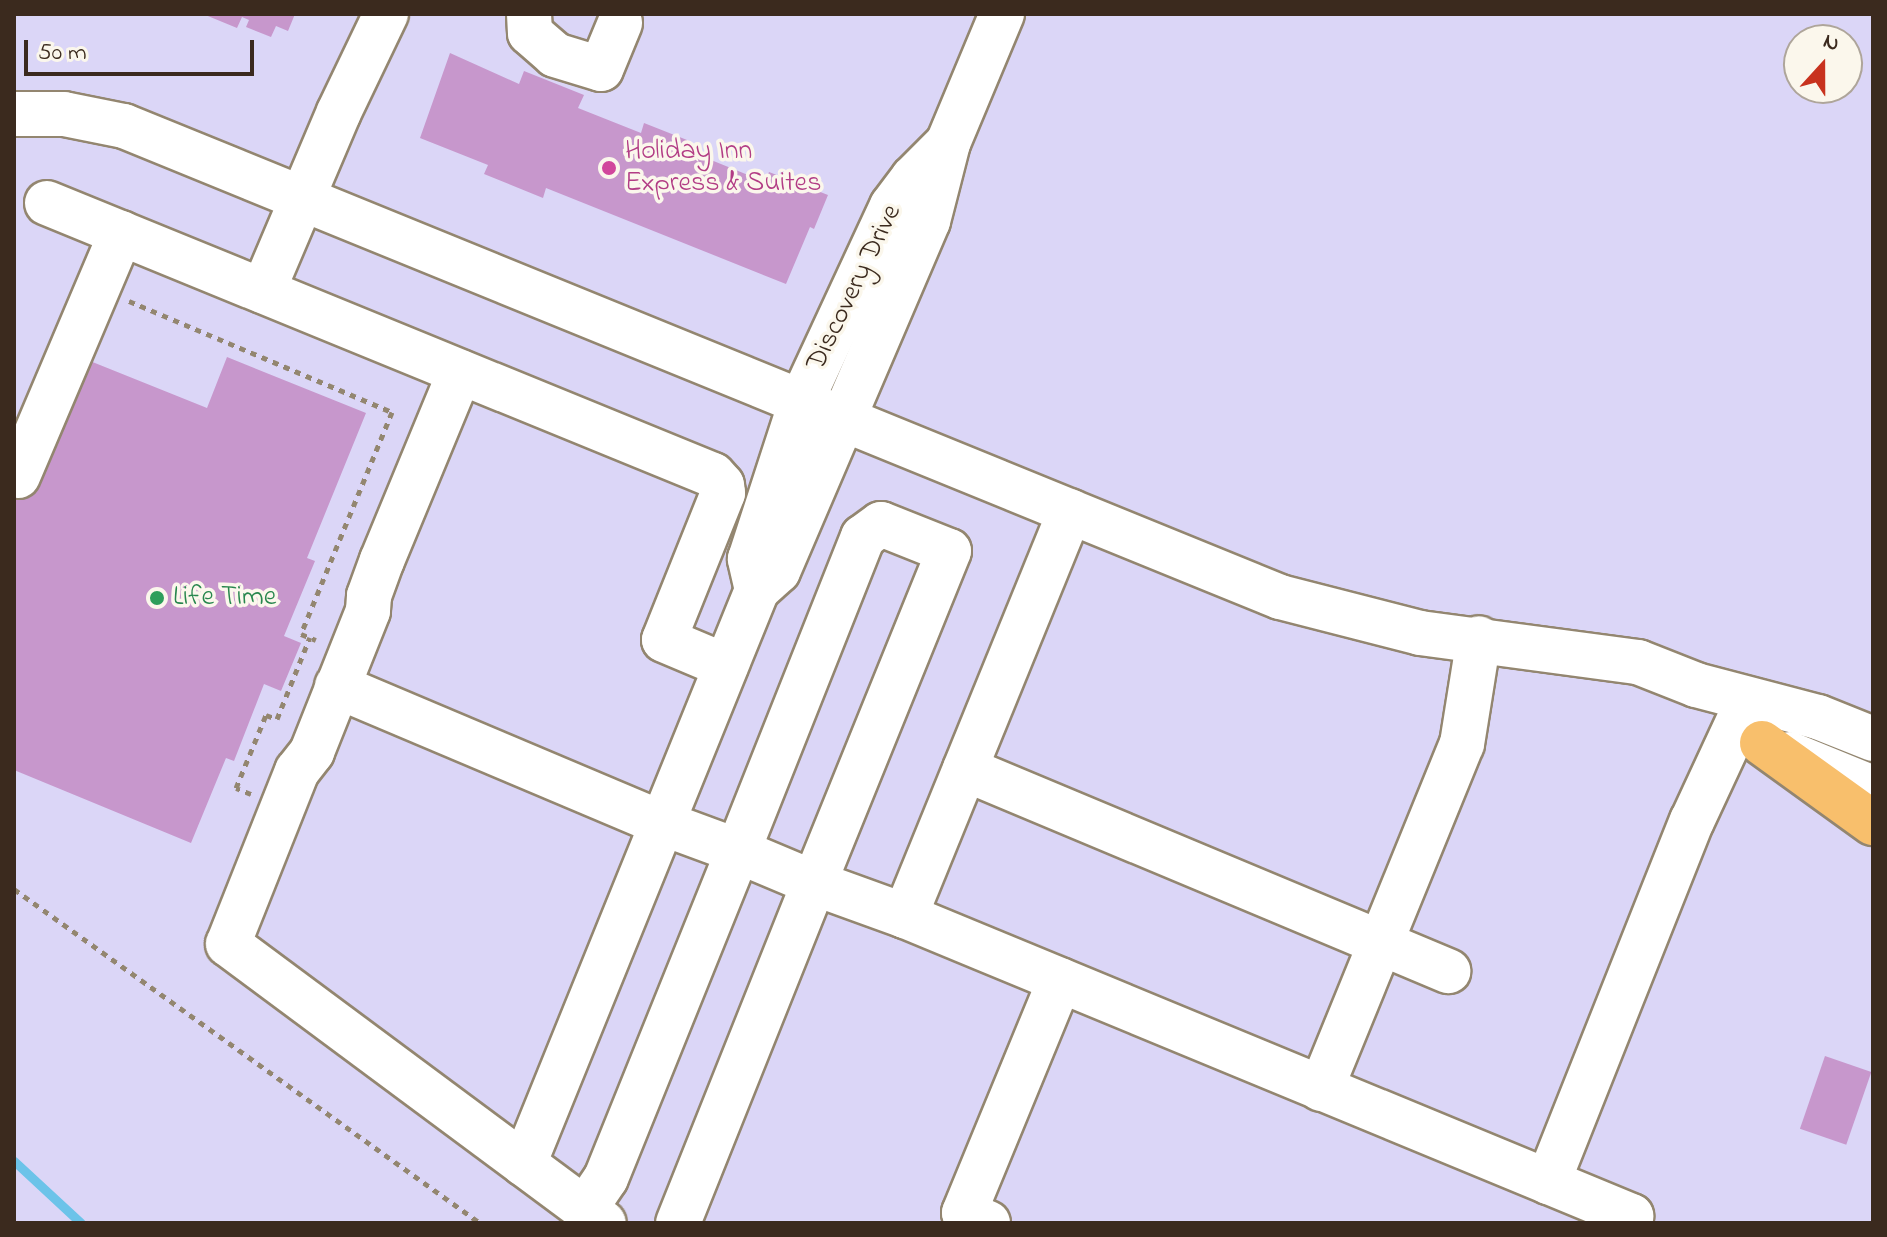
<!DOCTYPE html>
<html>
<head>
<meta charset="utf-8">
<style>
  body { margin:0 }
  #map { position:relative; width:1887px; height:1237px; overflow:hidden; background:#ebe2c2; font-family:"Indie Flower",sans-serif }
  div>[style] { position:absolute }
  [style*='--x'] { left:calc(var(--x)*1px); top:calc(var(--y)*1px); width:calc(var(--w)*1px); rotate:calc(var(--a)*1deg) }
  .built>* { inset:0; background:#dbd6f7 }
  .stream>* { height:9px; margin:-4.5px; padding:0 4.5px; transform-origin:4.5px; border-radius:4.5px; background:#6cc3e9 }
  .building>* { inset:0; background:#c797cc; transform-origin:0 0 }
  .path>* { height:5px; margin-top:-2.5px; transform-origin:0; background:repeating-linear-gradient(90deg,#938670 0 6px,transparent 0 12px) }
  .roads { filter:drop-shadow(2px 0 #938670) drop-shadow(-2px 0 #938670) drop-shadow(0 2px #938670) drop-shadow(0 -2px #938670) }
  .minor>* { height:44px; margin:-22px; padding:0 22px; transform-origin:22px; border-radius:22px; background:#fff }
  .major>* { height:44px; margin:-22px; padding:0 22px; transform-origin:22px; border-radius:22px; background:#f8bf6c }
  .dots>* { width:22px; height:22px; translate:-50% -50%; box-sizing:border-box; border:4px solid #fbf7ec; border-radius:50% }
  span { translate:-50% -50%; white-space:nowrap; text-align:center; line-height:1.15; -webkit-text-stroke:7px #fbf7ec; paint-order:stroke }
  .hotel-label { font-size:28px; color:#b23c85 }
  .left { translate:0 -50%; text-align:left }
  .street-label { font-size:28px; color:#3b2a1e }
  .leisure-label { font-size:28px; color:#27864d }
  .frame { position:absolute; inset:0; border:16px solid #3b2a1e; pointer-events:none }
  .north { position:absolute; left:1783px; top:24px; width:80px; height:80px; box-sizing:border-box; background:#fbf7ec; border:2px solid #aea59a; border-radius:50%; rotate:21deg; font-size:22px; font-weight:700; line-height:32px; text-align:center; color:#3b2a1e }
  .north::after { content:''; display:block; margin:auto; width:28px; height:36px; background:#c8321e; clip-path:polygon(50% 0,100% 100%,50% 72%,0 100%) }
  .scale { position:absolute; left:24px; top:40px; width:230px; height:36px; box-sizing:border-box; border:4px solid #3b2a1e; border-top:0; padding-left:10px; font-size:24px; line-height:28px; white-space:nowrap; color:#3b2a1e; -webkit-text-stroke:6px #fbf7ec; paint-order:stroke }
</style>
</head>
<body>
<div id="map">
  <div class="built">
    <i style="clip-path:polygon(evenodd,14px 14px,1873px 14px,1873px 1223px,14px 1223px,14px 14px,1799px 40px,1847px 40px,1847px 88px,1799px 88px,1799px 40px)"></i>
  </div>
  <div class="stream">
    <i style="--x:14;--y:1161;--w:91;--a:42.8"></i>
  </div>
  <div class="building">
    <i style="clip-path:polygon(203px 14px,295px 14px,288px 31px,276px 26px,271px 37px,246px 27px,249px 20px,242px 17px,237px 28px)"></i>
    <i style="clip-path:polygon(450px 53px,519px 84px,524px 71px,584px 95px,578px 108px,641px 133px,644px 123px,687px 140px,684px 149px,765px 182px,769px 172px,828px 195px,814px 229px,810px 227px,786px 284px,546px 188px,543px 198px,484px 174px,488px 165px,420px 138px)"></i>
    <i style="clip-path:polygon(227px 357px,366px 413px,307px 558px,315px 561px,284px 636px,301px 643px,281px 691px,264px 684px,234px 761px,226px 758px,191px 843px,14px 770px,14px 503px,85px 359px,207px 408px)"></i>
    <i style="left:1825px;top:1056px;width:49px;height:77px;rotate:19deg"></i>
  </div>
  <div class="path">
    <i style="--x:129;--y:301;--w:285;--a:22.9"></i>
    <i style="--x:392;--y:412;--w:240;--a:112.3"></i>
    <i style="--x:301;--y:634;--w:16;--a:22"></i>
    <i style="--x:251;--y:794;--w:16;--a:-158"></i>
    <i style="--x:236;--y:788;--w:79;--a:-67.7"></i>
    <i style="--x:266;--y:715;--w:12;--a:20"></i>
    <i style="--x:277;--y:719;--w:88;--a:-68.1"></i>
    <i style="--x:14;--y:889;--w:573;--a:35.63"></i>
  </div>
  <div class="roads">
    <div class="minor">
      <i style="--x:529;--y:14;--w:19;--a:87"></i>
      <i style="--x:530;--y:33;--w:33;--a:41"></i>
      <i style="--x:555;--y:55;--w:48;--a:16.9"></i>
      <i style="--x:601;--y:69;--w:50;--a:-67.6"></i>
      <i style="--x:14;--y:114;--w:50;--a:0"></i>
      <i style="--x:64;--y:114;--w:61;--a:11.3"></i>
      <i style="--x:124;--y:126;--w:1248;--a:22.17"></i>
      <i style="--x:1280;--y:597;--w:145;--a:14.4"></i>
      <i style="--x:1420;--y:633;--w:220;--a:7.6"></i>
      <i style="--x:1638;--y:662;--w:62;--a:21.6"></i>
      <i style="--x:1696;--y:685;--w:126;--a:14.7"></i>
      <i style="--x:1818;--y:717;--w:59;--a:21.8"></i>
      <i style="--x:47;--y:203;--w:719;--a:22.22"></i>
      <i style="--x:713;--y:475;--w:13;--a:48"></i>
      <i style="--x:722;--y:485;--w:8;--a:83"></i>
      <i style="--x:723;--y:493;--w:158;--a:111.9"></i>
      <i style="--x:664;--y:640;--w:67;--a:22.8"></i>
      <i style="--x:263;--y:291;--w:194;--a:-67"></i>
      <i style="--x:339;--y:112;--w:109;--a:-64.4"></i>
      <i style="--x:460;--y:372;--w:204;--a:112.5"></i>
      <i style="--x:382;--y:560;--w:38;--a:110"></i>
      <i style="--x:369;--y:596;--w:15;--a:94"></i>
      <i style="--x:368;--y:611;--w:152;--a:111.7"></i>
      <i style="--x:312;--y:752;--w:24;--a:128"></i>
      <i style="--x:297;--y:771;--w:186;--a:111.7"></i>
      <i style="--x:228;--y:944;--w:468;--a:36.6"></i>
      <i style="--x:18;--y:476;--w:264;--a:-67"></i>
      <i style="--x:757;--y:590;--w:32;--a:-103"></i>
      <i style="--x:750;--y:559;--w:165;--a:-72"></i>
      <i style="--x:801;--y:402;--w:216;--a:-65.1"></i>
      <i style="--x:892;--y:206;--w:35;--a:-53"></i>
      <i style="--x:913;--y:178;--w:49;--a:-45"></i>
      <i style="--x:337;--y:686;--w:353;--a:22.9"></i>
      <i style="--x:662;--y:823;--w:81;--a:20.2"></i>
      <i style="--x:738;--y:851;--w:338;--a:-68.3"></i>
      <i style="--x:863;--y:537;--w:22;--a:-36"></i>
      <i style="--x:881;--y:524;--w:73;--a:21.7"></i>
      <i style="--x:949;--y:551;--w:358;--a:112.1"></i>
      <i style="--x:814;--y:883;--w:97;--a:19.9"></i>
      <i style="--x:905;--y:916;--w:786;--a:22.45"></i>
      <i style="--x:1631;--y:1216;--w:8;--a:113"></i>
      <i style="--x:1790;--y:754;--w:90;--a:22.3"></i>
      <i style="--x:965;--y:769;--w:524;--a:22.7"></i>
      <i style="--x:905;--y:916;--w:437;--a:-67.8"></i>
      <i style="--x:1321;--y:1089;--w:373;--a:-67.8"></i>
      <i style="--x:1462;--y:744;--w:107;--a:-80.9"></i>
      <i style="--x:524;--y:1164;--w:619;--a:-67.91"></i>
      <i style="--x:757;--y:590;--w:28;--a:-42"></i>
      <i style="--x:778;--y:571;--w:381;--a:-66.8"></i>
      <i style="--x:928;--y:221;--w:81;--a:-75.6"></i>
      <i style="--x:948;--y:143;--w:140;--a:-67.3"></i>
      <i style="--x:1548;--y:1182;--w:389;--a:-68.3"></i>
      <i style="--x:1692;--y:821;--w:109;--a:-65.1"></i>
      <i style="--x:585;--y:1209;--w:37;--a:-56"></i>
      <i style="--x:606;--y:1178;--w:353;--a:-68"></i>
      <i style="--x:738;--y:851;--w:82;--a:22.8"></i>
      <i style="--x:814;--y:883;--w:366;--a:111.8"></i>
      <i style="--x:988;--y:1223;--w:26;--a:-157"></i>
      <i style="--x:964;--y:1213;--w:252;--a:-67.6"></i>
    </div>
    <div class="major">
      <i style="--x:1762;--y:743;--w:137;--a:35.8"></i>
    </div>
  </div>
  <div class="dots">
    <i style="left:609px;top:168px;background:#d1479c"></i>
    <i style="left:157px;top:598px;background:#2e9e5b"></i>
  </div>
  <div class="hotel-label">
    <span class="left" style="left:625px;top:168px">Holiday Inn<br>Express &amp; Suites</span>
  </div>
  <div class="street-label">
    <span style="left:855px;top:288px;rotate:-64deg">Discovery Drive</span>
  </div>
  <div class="leisure-label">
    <span class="left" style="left:173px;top:598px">Life Time</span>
  </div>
  <div class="frame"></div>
  <div class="north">N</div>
  <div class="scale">50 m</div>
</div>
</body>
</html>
